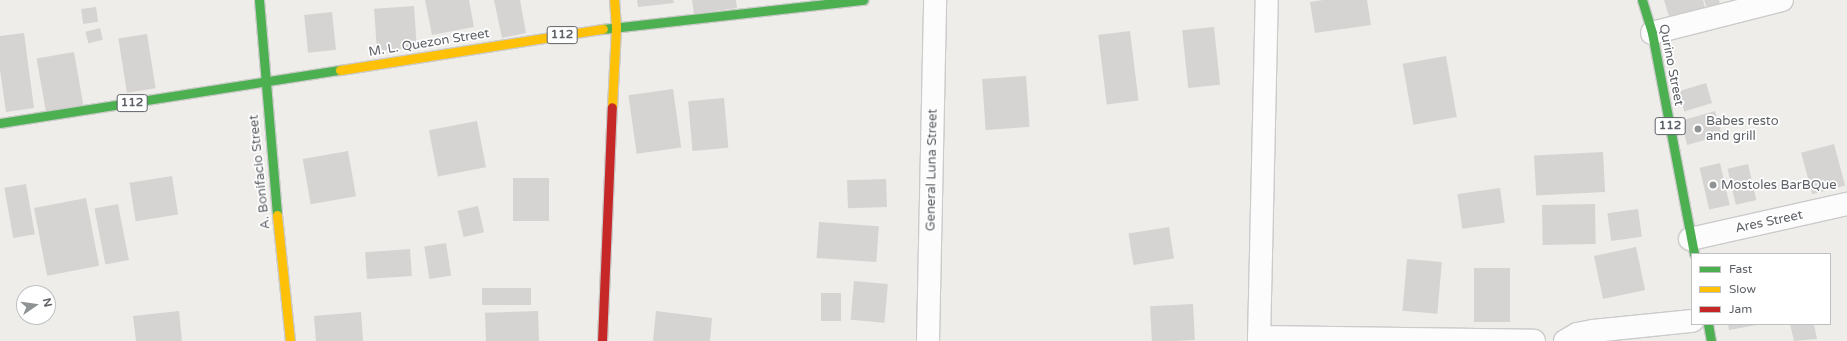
<!DOCTYPE html>
<html>
<head>
<meta charset="utf-8">
<style>
  body { margin:0 }
  #map { position:relative; width:1847px; height:341px; overflow:hidden; background:#eeede9; font-family:"Varela Round",sans-serif }
  div>[style] { position:absolute }
  [style*='--x'] { left:calc(var(--x)*1px); top:calc(var(--y)*1px); width:calc(var(--w)*1px); rotate:calc(var(--a)*1deg) }
  .building>* { inset:0; background:#d5d4d2; transform-origin:0 0 }
  .roads { filter:drop-shadow(1px 0 #cbcbcb) drop-shadow(-1px 0 #cbcbcb) drop-shadow(0 1px #cbcbcb) drop-shadow(0 -1px #cbcbcb) }
  .street>* { height:22px; margin:-11px; padding:0 11px; transform-origin:11px; border-radius:11px; background:#fcfcfc }
  .fast>* { height:9px; margin:-4.5px; padding:0 4.5px; transform-origin:4.5px; border-radius:4.5px; background:#4caf50 }
  .slow>* { height:9px; margin:-4.5px; padding:0 4.5px; transform-origin:4.5px; border-radius:4.5px; background:#ffc107 }
  .jam>* { height:9px; margin:-4.5px; padding:0 4.5px; transform-origin:4.5px; border-radius:4.5px; background:#c62828 }
  .dots>* { width:11px; height:11px; translate:-50% -50%; box-sizing:border-box; border:2px solid #fff; border-radius:50% }
  span { translate:-50% -50%; white-space:nowrap; text-align:center; line-height:1.15; -webkit-text-stroke:3.5px #fff; paint-order:stroke }
  .shield-label span { padding:1px 3px; background:#fff; border:1px solid; border-radius:3px; -webkit-text-stroke-width:0 }
  .shield-label { font-size:12px; color:#5e6267; font-weight:700 }
  .street-label { font-size:13px; color:#5e6267 }
  .poi-label { font-size:13px; color:#5e6267 }
  .left { translate:0 -50%; text-align:left }
  .legend { position:absolute; left:1691px; top:253px; width:140px; height:72px; box-sizing:border-box; background:#fff; border:1px solid #bfc0c2; margin:0; padding:5px 7px; list-style:none; font-size:12px; color:#5e6267 }
  .legend li { display:flex; align-items:center; gap:8px; height:20px }
  .legend b { width:20px; border:1px solid #bfc0c2 }
  .north { position:absolute; left:16px; top:285px; width:40px; height:40px; box-sizing:border-box; background:#fff; border:1px solid #bfc0c2; border-radius:50%; rotate:77deg; font-size:11px; font-weight:700; line-height:16px; text-align:center; color:#5e6267 }
  .north::after { content:''; display:block; margin:auto; width:14px; height:18px; background:#909394; clip-path:polygon(50% 0,100% 100%,50% 72%,0 100%) }
</style>
</head>
<body>
<div id="map">
  <div class="building">
    <i style="clip-path:polygon(425px 0,469px 0,474px 27px,432px 35px)"></i>
    <i style="clip-path:polygon(494px 0,520px 0,526px 33px,502px 38px)"></i>
    <i style="clip-path:polygon(637px 0,673px 0,674px 3px,638px 7px)"></i>
    <i style="clip-path:polygon(692px 0,736px 0,737px 8px,694px 14px)"></i>
    <i style="clip-path:polygon(1323px 0,1367px 0,1371px 25px,1315px 33px,1310px 2px)"></i>
    <i style="clip-path:polygon(1664px 0,1703px 0,1707px 15px,1672px 26px)"></i>
    <i style="clip-path:polygon(1704px 0,1719px 0,1720px 4px,1707px 8px)"></i>
    <i style="left:414px;top:6px;width:42px;height:40px;rotate:86deg"></i>
    <i style="left:96px;top:7px;width:15px;height:15px;rotate:82deg"></i>
    <i style="left:332px;top:12px;width:38px;height:28px;rotate:84deg"></i>
    <i style="left:1214px;top:27px;width:58px;height:32px;rotate:84deg"></i>
    <i style="left:100px;top:28px;width:12px;height:15px;rotate:76deg"></i>
    <i style="left:1130px;top:31px;width:70px;height:32px;rotate:83deg"></i>
    <i style="clip-path:polygon(24px 33px,34px 108px,6px 112px,0 70px,0 36px)"></i>
    <i style="left:147px;top:34px;width:55px;height:29px;rotate:81deg"></i>
    <i style="left:74px;top:52px;width:54px;height:38px;rotate:80deg"></i>
    <i style="left:1446px;top:56px;width:62px;height:44px;rotate:80deg"></i>
    <i style="left:1026px;top:76px;width:51px;height:44px;rotate:86deg"></i>
    <i style="left:1706px;top:83px;width:21px;height:29px;rotate:73deg"></i>
    <i style="left:673px;top:89px;width:59px;height:45px;rotate:82deg"></i>
    <i style="left:724px;top:98px;width:50px;height:36px;rotate:85deg"></i>
    <i style="left:1715px;top:111px;width:25px;height:36px;rotate:74deg"></i>
    <i style="left:477px;top:121px;width:47px;height:49px;rotate:79deg"></i>
    <i style="left:1834px;top:144px;width:43px;height:34px;rotate:75deg"></i>
    <i style="left:348px;top:151px;width:46px;height:46px;rotate:80deg"></i>
    <i style="left:1603px;top:152px;width:40px;height:69px;rotate:87deg"></i>
    <i style="left:1720px;top:163px;width:43px;height:21px;rotate:77deg"></i>
    <i style="left:1748px;top:164px;width:37px;height:21px;rotate:77deg"></i>
    <i style="left:172px;top:176px;width:39px;height:43px;rotate:81deg"></i>
    <i style="left:513px;top:178px;width:36px;height:43px"></i>
    <i style="left:886px;top:179px;width:28px;height:39px;rotate:88deg"></i>
    <i style="left:26px;top:184px;width:51px;height:22px;rotate:80deg"></i>
    <i style="left:1500px;top:188px;width:35px;height:43px;rotate:82deg"></i>
    <i style="left:86px;top:198px;width:69px;height:53px;rotate:79deg"></i>
    <i style="left:118px;top:204px;width:57px;height:24px;rotate:79deg"></i>
    <i style="left:1595px;top:204px;width:40px;height:53px;rotate:89deg"></i>
    <i style="left:478px;top:206px;width:27px;height:21px;rotate:77deg"></i>
    <i style="left:1638px;top:209px;width:28px;height:31px;rotate:82deg"></i>
    <i style="left:819px;top:222px;width:60px;height:36px;rotate:4deg"></i>
    <i style="left:1169px;top:227px;width:32px;height:41px;rotate:81deg"></i>
    <i style="left:446px;top:243px;width:33px;height:22px;rotate:81deg"></i>
    <i style="left:1636px;top:247px;width:44px;height:43px;rotate:78deg"></i>
    <i style="left:410px;top:249px;width:27px;height:45px;rotate:86deg"></i>
    <i style="left:1407px;top:259px;width:35px;height:52px;rotate:5deg"></i>
    <i style="left:1510px;top:268px;width:54px;height:36px;rotate:90deg"></i>
    <i style="left:854px;top:281px;width:34px;height:39px;rotate:5deg"></i>
    <i style="left:482px;top:288px;width:49px;height:17px"></i>
    <i style="left:841px;top:293px;width:28px;height:20px;rotate:90deg"></i>
    <i style="left:1193px;top:304px;width:36px;height:43px;rotate:87deg"></i>
    <i style="clip-path:polygon(179px 311px,182px 341px,136px 341px,133px 316px)"></i>
    <i style="left:538px;top:311px;width:30px;height:53px;rotate:88deg"></i>
    <i style="clip-path:polygon(656px 311px,712px 318px,710px 341px,653px 341px)"></i>
    <i style="clip-path:polygon(361px 312px,363px 341px,316px 341px,314px 316px)"></i>
    <i style="clip-path:polygon(1728px 324px,1756px 324px,1757px 325px,1729px 330px)"></i>
    <i style="clip-path:polygon(1790px 324px,1814px 324px,1817px 339px,1794px 341px)"></i>
  </div>
  <div class="roads">
    <div class="street">
      <i style="--x:1652;--y:33;--w:134;--a:-14.2"></i>
      <i style="--x:1690;--y:239;--w:161;--a:-12.6"></i>
      <i style="--x:1259;--y:337;--w:275;--a:0.8"></i>
      <i style="--x:928;--y:341;--w:341;--a:-88.8"></i>
      <i style="--x:1259;--y:341;--w:341;--a:-88.7"></i>
      <i style="--x:1565;--y:341;--w:14;--a:-30"></i>
      <i style="--x:1577;--y:334;--w:16;--a:-11"></i>
      <i style="--x:1593;--y:331;--w:100;--a:-5.8"></i>
    </div>
    <div class="fast">
      <i style="--x:259;--y:0;--w:216;--a:85.2"></i>
      <i style="--x:1642;--y:0;--w:34;--a:73"></i>
      <i style="--x:1652;--y:33;--w:225;--a:79.2"></i>
      <i style="--x:603;--y:29;--w:262;--a:-6.4"></i>
      <i style="--x:0;--y:123;--w:344;--a:-8.9"></i>
      <i style="--x:1708;--y:324;--w:17;--a:80"></i>
    </div>
    <div class="slow">
      <i style="--x:340;--y:70;--w:266;--a:-8.9"></i>
      <i style="--x:612;--y:107;--w:80;--a:-87.1"></i>
      <i style="--x:616;--y:27;--w:27;--a:-94"></i>
      <i style="--x:277;--y:215;--w:127;--a:84.1"></i>
    </div>
    <div class="jam">
      <i style="--x:602;--y:341;--w:234;--a:-87.6"></i>
    </div>
  </div>
  <div class="dots">
    <i style="left:1698px;top:129px;background:#909394"></i>
    <i style="left:1713px;top:185px;background:#909394"></i>
  </div>
  <div class="shield-label">
    <span style="left:562px;top:35px">112</span>
    <span style="left:132px;top:103px">112</span>
    <span style="left:1670px;top:126px">112</span>
  </div>
  <div class="street-label">
    <span style="left:429px;top:43px;rotate:-9deg">M. L. Quezon Street</span>
    <span style="left:1671px;top:65px;rotate:79deg">Qurino Street</span>
    <span style="left:932px;top:170px;rotate:-89deg">General Luna Street</span>
    <span style="left:260px;top:172px;rotate:-96deg">A. Bonifacio Street</span>
    <span style="left:1769px;top:222px;rotate:-12deg">Ares Street</span>
  </div>
  <div class="poi-label">
    <span class="left" style="left:1706px;top:129px">Babes resto<br>and grill</span>
    <span class="left" style="left:1721px;top:185px">Mostoles BarBQue</span>
  </div>
  <ul class="legend">
  <li><b style="height:5px;background:#4caf50"></b>Fast</li>
  <li><b style="height:5px;background:#ffc107"></b>Slow</li>
  <li><b style="height:5px;background:#c62828"></b>Jam</li>
  </ul>
  <div class="north">N</div>
</div>
</body>
</html>
